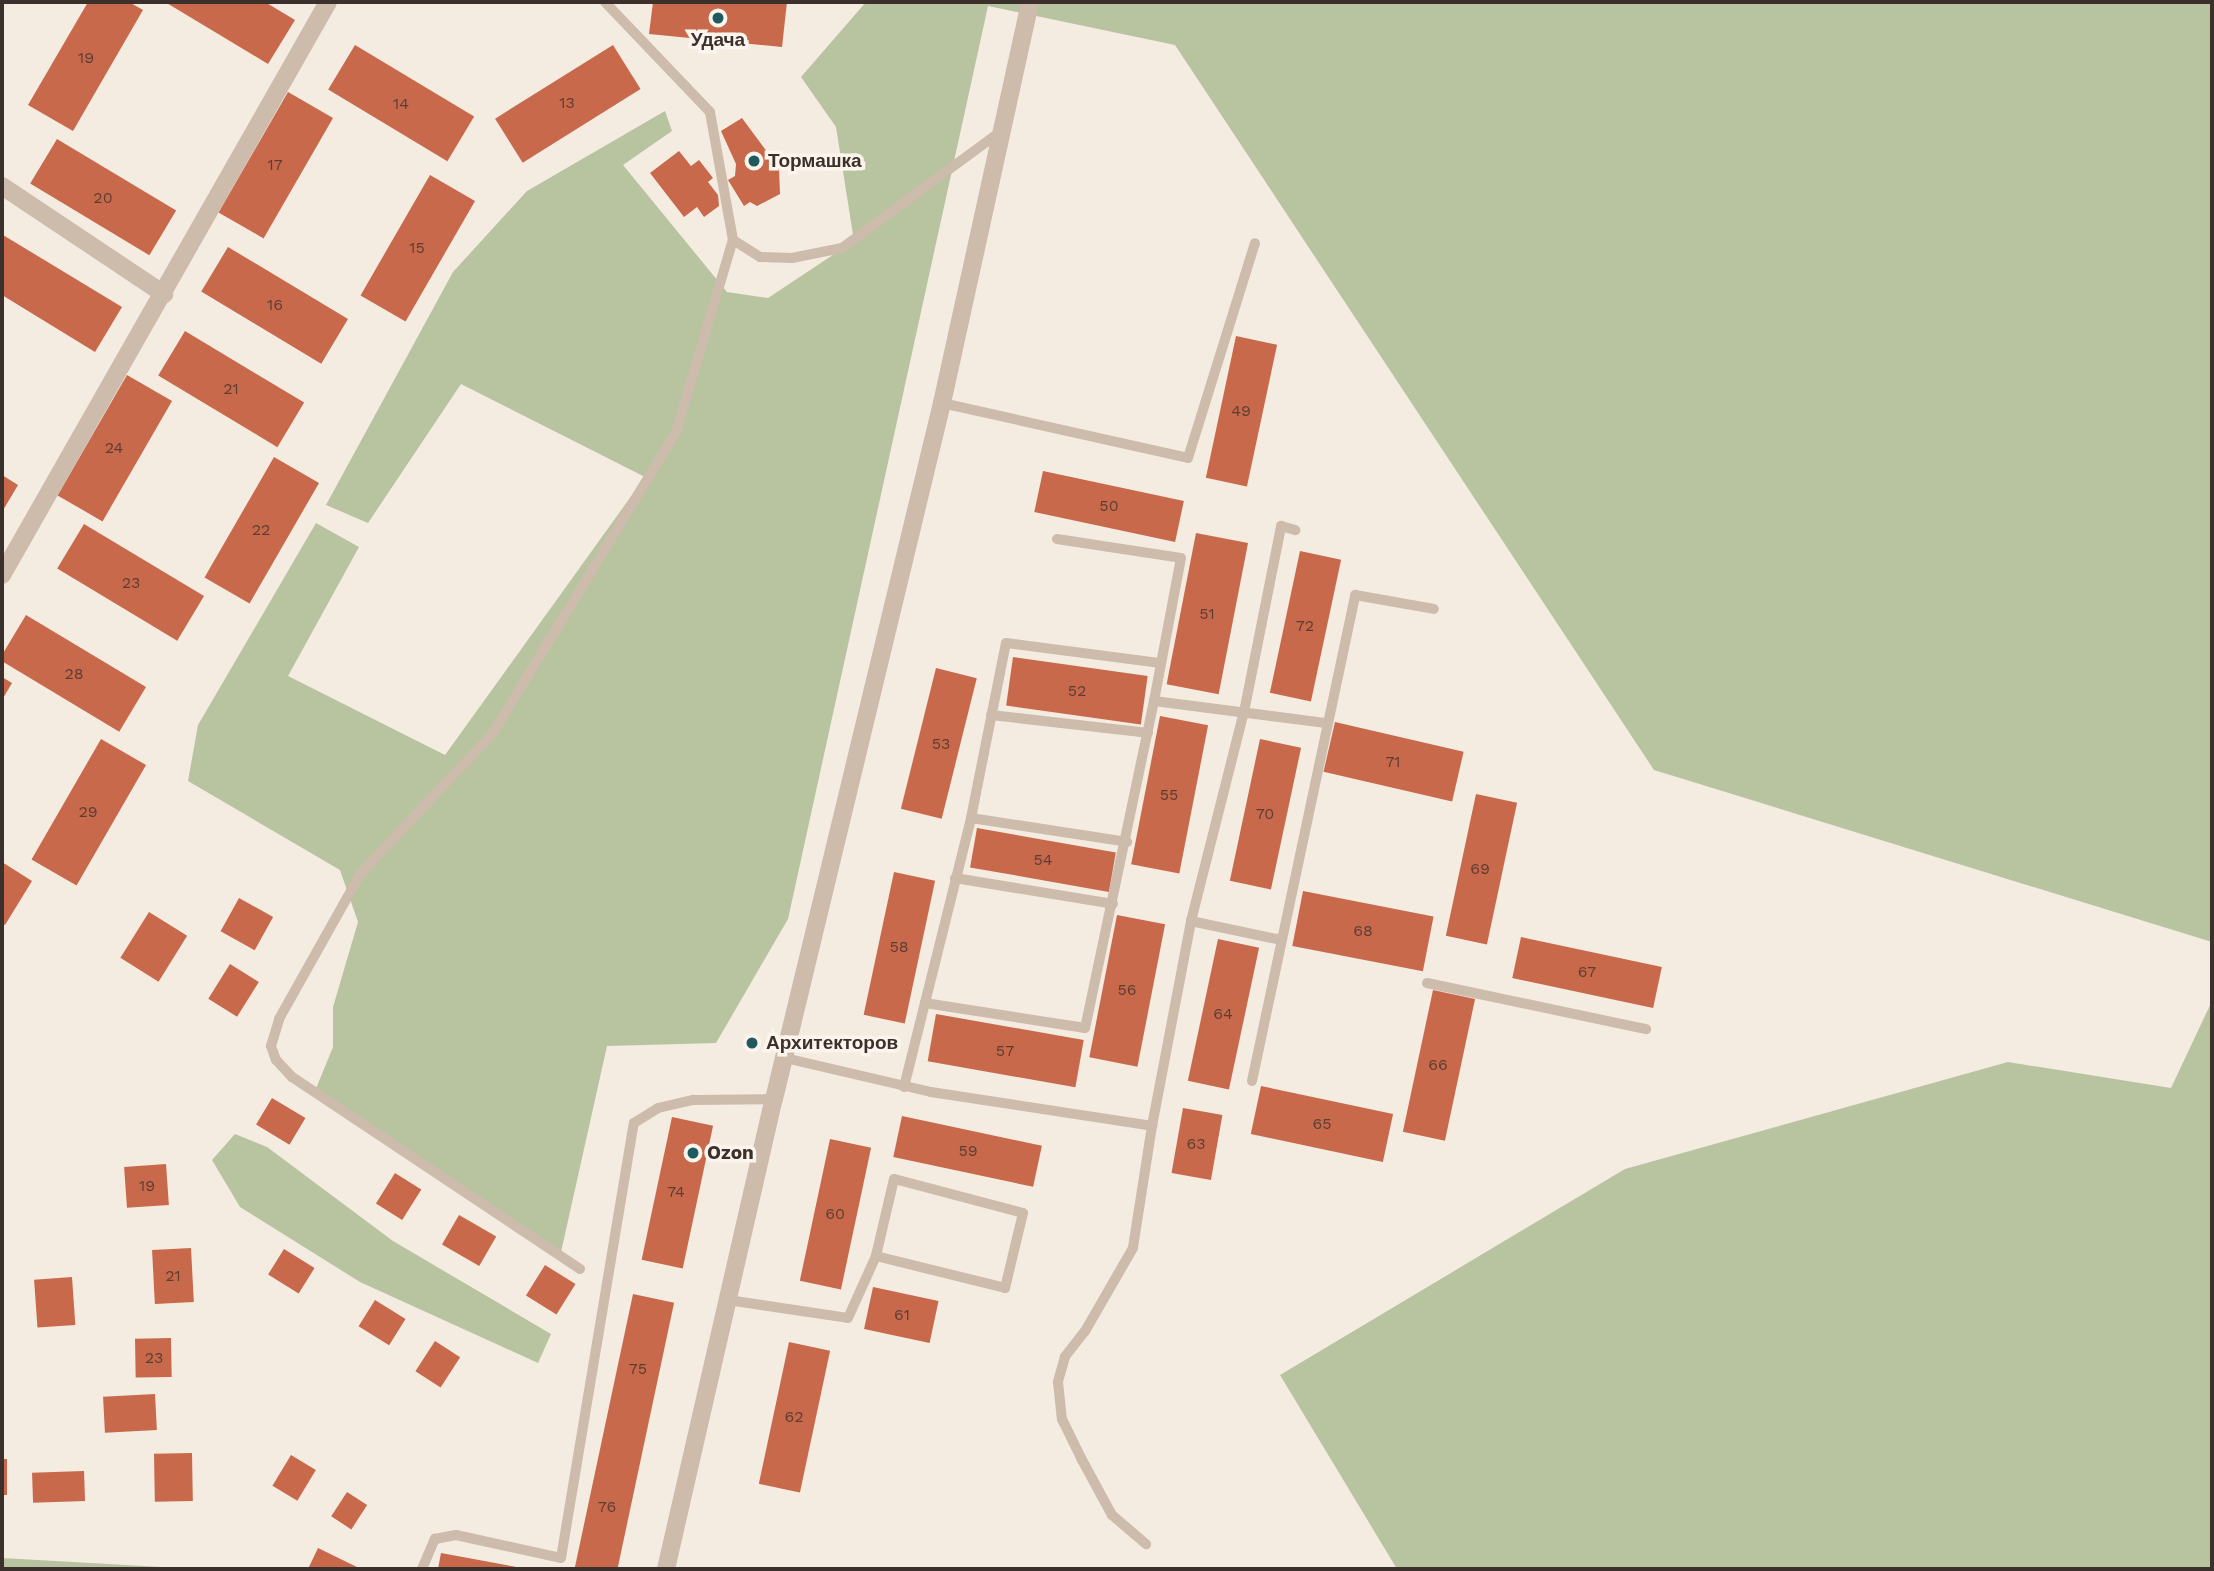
<!DOCTYPE html>
<html>
<head>
<meta charset="utf-8">
<style>
  body { margin:0 }
  #map { position:relative; width:2214px; height:1571px; overflow:hidden; background:#f4ebe1; font-family:"Work Sans",sans-serif }
  div>[style] { position:absolute }
  [style*='--x'] { left:calc(var(--x)*1px); top:calc(var(--y)*1px); width:calc(var(--w)*1px); rotate:calc(var(--a)*1deg) }
  .green>* { inset:0; background:#b8c4a0 }
  .building>* { inset:0; background:#c8694b; transform-origin:0 0 }
  .service>* { height:10px; margin:-5px; padding:0 5px; transform-origin:5px; border-radius:5px; background:#cdbbac }
  .minor>* { height:18px; margin:-9px; padding:0 9px; transform-origin:9px; border-radius:9px; background:#cdbbac }
  .tertiary>* { height:18px; margin:-9px; padding:0 9px; transform-origin:9px; border-radius:9px; background:#cdbbac }
  .dots>* { width:19px; height:19px; translate:-50% -50%; box-sizing:border-box; border:4px solid #fbf5ee; border-radius:50% }
  span { translate:-50% -50%; white-space:nowrap; text-align:center; line-height:1.15; -webkit-text-stroke:7px #fbf5ee; paint-order:stroke }
  .number-label { font-size:16px; color:#5e3e33 }
  .number-label span { -webkit-text-stroke-width:0 }
  .poi-label { font-size:19px; color:#3b302b; font-weight:700 }
  .left { translate:0 -50%; text-align:left }
  .frame { position:absolute; inset:0; border:4px solid #3b302b; pointer-events:none }
</style>
</head>
<body>
<div id="map">
  <div class="green">
    <i style="clip-path:polygon(866px 2px,2212px 2px,2212px 942px,1654px 770px,1175px 45px,988px 6px,788px 919px,716px 1043px,607px 1046px,561px 1252px,315px 1091px,333px 1047px,333px 1007px,358px 922px,340px 870px,188px 781px,198px 725px,316px 523px,359px 547px,288px 676px,445px 755px,645px 477px,461px 384px,368px 523px,326px 505px,453px 272px,527px 191px,665px 111px,672px 131px,623px 165px,727px 292px,768px 298px,854px 241px,836px 127px,801px 77px)"></i>
    <i style="clip-path:polygon(2212px 1001px,2212px 1569px,1397px 1569px,1280px 1375px,1625px 1169px,2008px 1062px,2171px 1088px)"></i>
    <i style="clip-path:polygon(235px 1134px,267px 1147px,393px 1241px,551px 1334px,538px 1363px,360px 1282px,240px 1207px,212px 1160px)"></i>
    <i style="clip-path:polygon(2px 1558px,197px 1569px,2px 1569px)"></i>
  </div>
  <div class="building">
    <i style="clip-path:polygon(88px 2px,129px 2px,143px 10px,73px 131px,28px 105px)"></i>
    <i style="clip-path:polygon(165px 2px,265px 2px,295px 20px,268px 64px)"></i>
    <i style="clip-path:polygon(653px 2px,787px 2px,782px 47px,649px 34px)"></i>
    <i style="left:355px;top:45px;width:139px;height:52px;rotate:31deg"></i>
    <i style="left:613px;top:45px;width:52px;height:139px;rotate:58deg"></i>
    <i style="left:288px;top:92px;width:52px;height:139px;rotate:30deg"></i>
    <i style="clip-path:polygon(742px 118px,779px 168px,780px 194px,757px 206px,750px 202px,744px 206px,728px 180px,735px 176px,736px 164px,721px 131px)"></i>
    <i style="left:57px;top:139px;width:139px;height:52px;rotate:31deg"></i>
    <i style="clip-path:polygon(679px 151px,691px 166px,699px 160px,713px 178px,708px 182px,718px 195px,719px 206px,704px 217px,697px 207px,684px 217px,650px 173px)"></i>
    <i style="left:430px;top:175px;width:52px;height:139px;rotate:30deg"></i>
    <i style="clip-path:polygon(3px 235px,122px 307px,95px 352px,2px 295px)"></i>
    <i style="left:228px;top:247px;width:140px;height:52px;rotate:31deg"></i>
    <i style="left:185px;top:331px;width:139px;height:52px;rotate:31deg"></i>
    <i style="left:1236px;top:336px;width:42px;height:145px;rotate:12deg"></i>
    <i style="left:127px;top:375px;width:52px;height:139px;rotate:30deg"></i>
    <i style="left:274px;top:457px;width:52px;height:139px;rotate:30deg"></i>
    <i style="left:1043px;top:471px;width:144px;height:42px;rotate:12deg"></i>
    <i style="clip-path:polygon(2px 475px,18px 485px,2px 512px)"></i>
    <i style="left:84px;top:524px;width:140px;height:52px;rotate:31deg"></i>
    <i style="left:1196px;top:533px;width:53px;height:154px;rotate:11deg"></i>
    <i style="left:1300px;top:551px;width:42px;height:145px;rotate:12deg"></i>
    <i style="left:26px;top:615px;width:140px;height:52px;rotate:31deg"></i>
    <i style="left:1013px;top:657px;width:136px;height:49px;rotate:8deg"></i>
    <i style="left:936px;top:668px;width:42px;height:145px;rotate:14deg"></i>
    <i style="clip-path:polygon(2px 677px,12px 683px,2px 700px)"></i>
    <i style="left:1160px;top:716px;width:49px;height:151px;rotate:11deg"></i>
    <i style="left:1335px;top:722px;width:132px;height:51px;rotate:13deg"></i>
    <i style="left:101px;top:739px;width:52px;height:139px;rotate:30deg"></i>
    <i style="left:1260px;top:739px;width:42px;height:145px;rotate:12deg"></i>
    <i style="left:1476px;top:794px;width:42px;height:145px;rotate:12deg"></i>
    <i style="left:977px;top:828px;width:141px;height:40px;rotate:10deg"></i>
    <i style="clip-path:polygon(2px 862px,32px 881px,5px 925px,2px 923px)"></i>
    <i style="left:894px;top:872px;width:42px;height:146px;rotate:12deg"></i>
    <i style="left:1303px;top:891px;width:133px;height:56px;rotate:11deg"></i>
    <i style="left:239px;top:898px;width:39px;height:38px;rotate:29deg"></i>
    <i style="left:149px;top:912px;width:45px;height:54px;rotate:32deg"></i>
    <i style="left:1117px;top:915px;width:49px;height:145px;rotate:11deg"></i>
    <i style="left:1521px;top:937px;width:144px;height:42px;rotate:12deg"></i>
    <i style="left:1218px;top:939px;width:42px;height:145px;rotate:12deg"></i>
    <i style="left:230px;top:964px;width:34px;height:41px;rotate:32deg"></i>
    <i style="left:1433px;top:990px;width:43px;height:145px;rotate:12deg"></i>
    <i style="left:936px;top:1014px;width:150px;height:48px;rotate:10deg"></i>
    <i style="left:1261px;top:1086px;width:135px;height:49px;rotate:12deg"></i>
    <i style="left:272px;top:1098px;width:39px;height:31px;rotate:31deg"></i>
    <i style="left:1183px;top:1108px;width:40px;height:66px;rotate:10deg"></i>
    <i style="left:902px;top:1116px;width:143px;height:42px;rotate:12deg"></i>
    <i style="left:672px;top:1117px;width:42px;height:146px;rotate:12deg"></i>
    <i style="left:830px;top:1139px;width:42px;height:145px;rotate:12deg"></i>
    <i style="left:166px;top:1164px;width:41px;height:42px;rotate:86deg"></i>
    <i style="left:395px;top:1173px;width:31px;height:36px;rotate:32deg"></i>
    <i style="left:459px;top:1215px;width:43px;height:34px;rotate:30deg"></i>
    <i style="left:191px;top:1248px;width:54px;height:39px;rotate:87deg"></i>
    <i style="left:284px;top:1249px;width:36px;height:30px;rotate:32deg"></i>
    <i style="left:545px;top:1265px;width:36px;height:36px;rotate:32deg"></i>
    <i style="left:72px;top:1277px;width:48px;height:38px;rotate:86deg"></i>
    <i style="left:873px;top:1287px;width:67px;height:43px;rotate:12deg"></i>
    <i style="left:633px;top:1294px;width:42px;height:282px;rotate:12deg"></i>
    <i style="left:375px;top:1300px;width:36px;height:31px;rotate:32deg"></i>
    <i style="left:171px;top:1338px;width:39px;height:36px;rotate:89deg"></i>
    <i style="left:435px;top:1341px;width:30px;height:36px;rotate:33deg"></i>
    <i style="left:789px;top:1342px;width:42px;height:145px;rotate:12deg"></i>
    <i style="left:155px;top:1394px;width:36px;height:52px;rotate:87deg"></i>
    <i style="left:192px;top:1453px;width:48px;height:38px;rotate:89deg"></i>
    <i style="left:291px;top:1455px;width:29px;height:36px;rotate:31deg"></i>
    <i style="left:2px;top:1459px;width:5px;height:36px"></i>
    <i style="left:84px;top:1471px;width:30px;height:52px;rotate:88deg"></i>
    <i style="left:347px;top:1492px;width:24px;height:29px;rotate:33deg"></i>
    <i style="clip-path:polygon(318px 1548px,361px 1569px,308px 1569px)"></i>
    <i style="clip-path:polygon(441px 1553px,522px 1568px,521px 1569px,438px 1569px)"></i>
  </div>
  <div class="service">
    <i style="--x:733;--y:240;--w:32;--a:32"></i>
    <i style="--x:760;--y:257;--w:32;--a:2"></i>
    <i style="--x:792;--y:258;--w:51;--a:-11.3"></i>
    <i style="--x:842;--y:248;--w:196;--a:-36.3"></i>
    <i style="--x:942;--y:403;--w:252;--a:12.6"></i>
    <i style="--x:1188;--y:458;--w:225;--a:-72.7"></i>
    <i style="--x:1057;--y:539;--w:125;--a:8.7"></i>
    <i style="--x:1181;--y:558;--w:146;--a:100.7"></i>
    <i style="--x:1154;--y:701;--w:172;--a:7.3"></i>
    <i style="--x:1154;--y:701;--w:334;--a:101.9"></i>
    <i style="--x:1085;--y:1028;--w:162;--a:-171.1"></i>
    <i style="--x:925;--y:1003;--w:191;--a:-76"></i>
    <i style="--x:971;--y:818;--w:178;--a:-78.7"></i>
    <i style="--x:1006;--y:643;--w:156;--a:7.4"></i>
    <i style="--x:991;--y:715;--w:158;--a:6.5"></i>
    <i style="--x:971;--y:818;--w:158;--a:8.7"></i>
    <i style="--x:955;--y:878;--w:160;--a:9.3"></i>
    <i style="--x:1191;--y:921;--w:92;--a:11.9"></i>
    <i style="--x:1427;--y:983;--w:224;--a:11.9"></i>
    <i style="--x:785;--y:1058;--w:150;--a:13.1"></i>
    <i style="--x:931;--y:1092;--w:224;--a:8.7"></i>
    <i style="--x:1152;--y:1126;--w:123;--a:98.9"></i>
    <i style="--x:1133;--y:1248;--w:96;--a:120"></i>
    <i style="--x:1085;--y:1331;--w:33;--a:128"></i>
    <i style="--x:1065;--y:1357;--w:26;--a:106"></i>
    <i style="--x:1058;--y:1382;--w:37;--a:84"></i>
    <i style="--x:1062;--y:1419;--w:43;--a:64"></i>
    <i style="--x:1081;--y:1458;--w:65;--a:61.5"></i>
    <i style="--x:1112;--y:1515;--w:45;--a:40.5"></i>
    <i style="--x:1252;--y:1081;--w:497;--a:-78"></i>
    <i style="--x:1355;--y:595;--w:80;--a:10"></i>
    <i style="--x:904;--y:1087;--w:87;--a:-76"></i>
    <i style="--x:1152;--y:1126;--w:209;--a:-79.2"></i>
    <i style="--x:1191;--y:921;--w:216;--a:-75.8"></i>
    <i style="--x:1244;--y:712;--w:190;--a:-78.7"></i>
    <i style="--x:1281;--y:526;--w:15;--a:16"></i>
    <i style="--x:580;--y:1269;--w:346;--a:-146.3"></i>
    <i style="--x:292;--y:1077;--w:23;--a:-133"></i>
    <i style="--x:276;--y:1060;--w:15;--a:-110"></i>
    <i style="--x:271;--y:1046;--w:28;--a:-73"></i>
    <i style="--x:279;--y:1019;--w:167;--a:-60.7"></i>
    <i style="--x:361;--y:873;--w:192;--a:-46.7"></i>
    <i style="--x:493;--y:733;--w:352;--a:-58.7"></i>
    <i style="--x:676;--y:432;--w:200;--a:-73.5"></i>
    <i style="--x:733;--y:240;--w:130;--a:-100.2"></i>
    <i style="--x:710;--y:112;--w:152;--a:-133.7"></i>
    <i style="--x:728;--y:1300;--w:121;--a:8.5"></i>
    <i style="--x:848;--y:1318;--w:68;--a:-65.7"></i>
    <i style="--x:876;--y:1256;--w:133;--a:13.9"></i>
    <i style="--x:1005;--y:1288;--w:77;--a:-76.5"></i>
    <i style="--x:1023;--y:1213;--w:133;--a:-165.2"></i>
    <i style="--x:894;--y:1179;--w:79;--a:103.2"></i>
    <i style="--x:422;--y:1569;--w:33;--a:-67"></i>
    <i style="--x:435;--y:1539;--w:21;--a:-11"></i>
    <i style="--x:456;--y:1535;--w:107;--a:12.4"></i>
    <i style="--x:561;--y:1558;--w:441;--a:-80.5"></i>
    <i style="--x:634;--y:1123;--w:28;--a:-32"></i>
    <i style="--x:658;--y:1108;--w:37;--a:-13"></i>
    <i style="--x:694;--y:1100;--w:80;--a:-0.7"></i>
  </div>
  <div class="minor">
    <i style="--x:2;--y:186;--w:195;--a:33.7"></i>
    <i style="--x:2;--y:575;--w:659;--a:-60.36"></i>
  </div>
  <div class="tertiary">
    <i style="--x:666;--y:1569;--w:482;--a:-77.1"></i>
    <i style="--x:774;--y:1099;--w:716;--a:-76.43"></i>
    <i style="--x:942;--y:403;--w:411;--a:-77.6"></i>
  </div>
  <div class="dots">
    <i style="left:718px;top:18px;background:#1f5a5e"></i>
    <i style="left:754px;top:161px;background:#1f5a5e"></i>
    <i style="left:752px;top:1043px;background:#1f5a5e"></i>
    <i style="left:693px;top:1153px;background:#1f5a5e"></i>
  </div>
  <div class="number-label">
    <span style="left:86px;top:58px">19</span>
    <span style="left:567px;top:103px">13</span>
    <span style="left:401px;top:104px">14</span>
    <span style="left:275px;top:165px">17</span>
    <span style="left:103px;top:198px">20</span>
    <span style="left:417px;top:248px">15</span>
    <span style="left:275px;top:305px">16</span>
    <span style="left:231px;top:389px">21</span>
    <span style="left:1241px;top:411px">49</span>
    <span style="left:114px;top:448px">24</span>
    <span style="left:1109px;top:506px">50</span>
    <span style="left:261px;top:530px">22</span>
    <span style="left:131px;top:583px">23</span>
    <span style="left:1207px;top:614px">51</span>
    <span style="left:1305px;top:626px">72</span>
    <span style="left:74px;top:674px">28</span>
    <span style="left:1077px;top:691px">52</span>
    <span style="left:941px;top:744px">53</span>
    <span style="left:1393px;top:762px">71</span>
    <span style="left:1169px;top:795px">55</span>
    <span style="left:88px;top:812px">29</span>
    <span style="left:1265px;top:814px">70</span>
    <span style="left:1043px;top:860px">54</span>
    <span style="left:1480px;top:869px">69</span>
    <span style="left:1363px;top:931px">68</span>
    <span style="left:899px;top:947px">58</span>
    <span style="left:1587px;top:972px">67</span>
    <span style="left:1127px;top:990px">56</span>
    <span style="left:1223px;top:1014px">64</span>
    <span style="left:1005px;top:1051px">57</span>
    <span style="left:1438px;top:1065px">66</span>
    <span style="left:1322px;top:1124px">65</span>
    <span style="left:1196px;top:1144px">63</span>
    <span style="left:968px;top:1151px">59</span>
    <span style="left:147px;top:1186px">19</span>
    <span style="left:676px;top:1192px">74</span>
    <span style="left:835px;top:1214px">60</span>
    <span style="left:173px;top:1276px">21</span>
    <span style="left:902px;top:1315px">61</span>
    <span style="left:154px;top:1358px">23</span>
    <span style="left:638px;top:1369px">75</span>
    <span style="left:794px;top:1417px">62</span>
    <span style="left:607px;top:1507px">76</span>
  </div>
  <div class="poi-label">
    <span style="left:718px;top:40px">Удача</span>
    <span class="left" style="left:768px;top:161px">Тормашка</span>
    <span class="left" style="left:766px;top:1043px">Архитекторов</span>
    <span class="left" style="left:707px;top:1153px">Ozon</span>
  </div>
  <div class="frame"></div>
</div>
</body>
</html>
